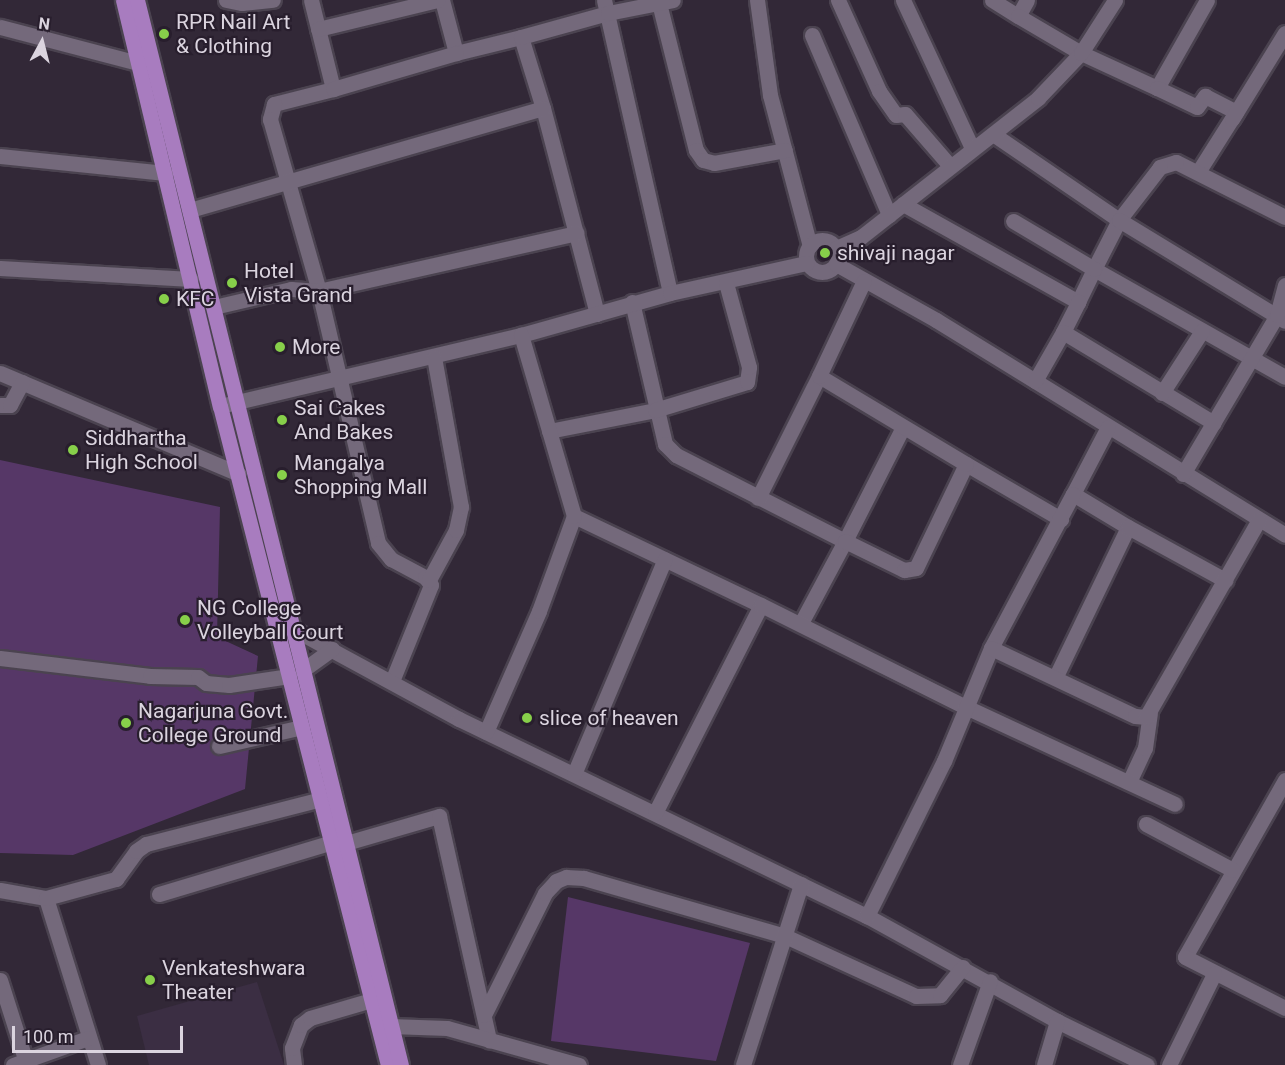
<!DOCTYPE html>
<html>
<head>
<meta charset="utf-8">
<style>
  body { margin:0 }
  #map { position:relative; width:1285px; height:1065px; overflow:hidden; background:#322837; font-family:Roboto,sans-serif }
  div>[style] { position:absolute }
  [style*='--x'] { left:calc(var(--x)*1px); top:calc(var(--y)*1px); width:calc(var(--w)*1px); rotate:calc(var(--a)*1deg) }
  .built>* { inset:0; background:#3b2e43 }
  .green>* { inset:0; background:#563767 }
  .roads { filter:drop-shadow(2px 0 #4b4350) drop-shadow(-2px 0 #4b4350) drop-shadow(0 2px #4b4350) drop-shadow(0 -2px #4b4350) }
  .minor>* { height:15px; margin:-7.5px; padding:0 7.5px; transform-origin:7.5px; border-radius:7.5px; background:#74697b }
  .minor>.ring { margin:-7.5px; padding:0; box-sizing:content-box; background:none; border:15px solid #74697b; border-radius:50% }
  .major>* { height:15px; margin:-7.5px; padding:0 7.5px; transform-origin:7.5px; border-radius:7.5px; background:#a87cbf }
  .dots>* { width:16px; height:16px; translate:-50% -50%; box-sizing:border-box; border:3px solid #281e2d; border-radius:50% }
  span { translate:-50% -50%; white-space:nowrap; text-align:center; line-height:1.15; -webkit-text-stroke:4.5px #281e2d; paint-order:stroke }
  .poi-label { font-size:21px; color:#dbd4df }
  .left { translate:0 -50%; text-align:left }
  .north { position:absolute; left:12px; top:12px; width:60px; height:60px; -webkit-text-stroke:4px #281e2d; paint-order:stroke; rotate:7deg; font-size:16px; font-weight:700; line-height:24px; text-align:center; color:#dbd4df }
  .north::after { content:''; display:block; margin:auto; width:21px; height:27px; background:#dbd4df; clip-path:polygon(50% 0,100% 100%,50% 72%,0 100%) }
  .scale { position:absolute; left:12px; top:1026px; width:171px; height:27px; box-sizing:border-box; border:3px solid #dbd4df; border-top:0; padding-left:8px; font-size:18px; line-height:21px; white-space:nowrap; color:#dbd4df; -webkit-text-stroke:4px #281e2d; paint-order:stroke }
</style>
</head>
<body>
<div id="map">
  <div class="built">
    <i style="clip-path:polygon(257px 982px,284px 1065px,149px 1065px,137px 1016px)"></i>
  </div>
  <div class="green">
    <i style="clip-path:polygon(0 460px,220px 507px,217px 637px,258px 656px,245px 789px,73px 855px,0 853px)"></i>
    <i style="clip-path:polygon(568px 897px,750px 943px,716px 1061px,551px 1041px)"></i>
  </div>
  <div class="roads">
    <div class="minor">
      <i style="--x:226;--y:0;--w:16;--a:11"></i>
      <i style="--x:242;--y:3;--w:31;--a:-6"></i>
      <i style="--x:311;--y:0;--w:92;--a:76.1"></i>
      <i style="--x:333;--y:89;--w:61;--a:165.7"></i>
      <i style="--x:274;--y:104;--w:16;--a:105"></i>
      <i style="--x:270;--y:119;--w:179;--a:74.1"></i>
      <i style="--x:319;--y:291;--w:259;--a:76.8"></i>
      <i style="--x:378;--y:543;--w:21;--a:51"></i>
      <i style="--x:391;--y:559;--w:38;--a:28"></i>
      <i style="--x:425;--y:577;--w:10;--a:53"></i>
      <i style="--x:431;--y:585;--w:104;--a:112.1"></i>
      <i style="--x:442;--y:0;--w:55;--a:75.2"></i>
      <i style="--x:456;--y:53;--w:67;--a:-13.8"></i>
      <i style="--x:521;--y:37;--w:74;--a:72.8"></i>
      <i style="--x:543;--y:108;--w:213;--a:75.3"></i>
      <i style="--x:604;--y:0;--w:300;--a:77.3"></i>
      <i style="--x:757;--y:0;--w:96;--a:82.2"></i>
      <i style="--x:770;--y:95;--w:156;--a:75.2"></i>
      <i style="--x:838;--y:0;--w:100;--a:65.7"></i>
      <i style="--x:879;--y:91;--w:29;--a:55"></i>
      <i style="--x:896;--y:115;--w:9;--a:-6"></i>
      <i style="--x:905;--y:114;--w:69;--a:49.1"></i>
      <i style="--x:903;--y:0;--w:163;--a:65"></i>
      <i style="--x:992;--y:0;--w:31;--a:32"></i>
      <i style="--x:1027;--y:0;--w:18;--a:119"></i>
      <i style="--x:1018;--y:16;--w:73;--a:30.4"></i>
      <i style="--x:1081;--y:53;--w:84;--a:24.7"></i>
      <i style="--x:1157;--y:88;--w:101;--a:-60.4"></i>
      <i style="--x:659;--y:3;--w:152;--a:75.9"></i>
      <i style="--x:696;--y:150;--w:12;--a:55"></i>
      <i style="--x:703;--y:160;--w:11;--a:15"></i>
      <i style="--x:714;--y:163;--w:72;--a:-10.4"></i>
      <i style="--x:0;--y:27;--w:143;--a:14.6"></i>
      <i style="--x:318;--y:29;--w:123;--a:-13.6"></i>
      <i style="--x:812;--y:35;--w:196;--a:66.8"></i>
      <i style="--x:521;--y:37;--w:90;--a:-15.4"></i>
      <i style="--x:608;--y:13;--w:66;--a:-11.3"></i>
      <i style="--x:1157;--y:88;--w:44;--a:25.4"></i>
      <i style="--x:1197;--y:107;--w:14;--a:-54"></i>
      <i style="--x:1205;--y:96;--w:35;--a:27"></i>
      <i style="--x:1236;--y:112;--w:71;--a:122.3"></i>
      <i style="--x:333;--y:89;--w:128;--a:-16.3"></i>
      <i style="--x:1232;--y:119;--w:101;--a:-58.4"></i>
      <i style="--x:993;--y:134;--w:153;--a:34.3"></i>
      <i style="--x:1119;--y:220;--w:55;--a:117"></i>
      <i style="--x:1094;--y:269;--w:219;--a:29.5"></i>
      <i style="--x:0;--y:156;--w:166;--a:5.9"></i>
      <i style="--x:903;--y:204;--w:201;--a:29.2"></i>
      <i style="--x:1078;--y:302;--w:37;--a:-64"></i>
      <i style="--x:1094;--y:269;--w:94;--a:-149.3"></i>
      <i style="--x:190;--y:210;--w:367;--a:-16.1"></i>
      <i style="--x:1285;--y:217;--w:122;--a:-153.2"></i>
      <i style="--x:1176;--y:162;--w:17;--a:163"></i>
      <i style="--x:1160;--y:167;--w:67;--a:127.7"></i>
      <i style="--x:1119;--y:220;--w:194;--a:31.3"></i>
      <i class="ring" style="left:806px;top:240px;width:17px;height:17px"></i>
      <i style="--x:836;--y:248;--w:27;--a:-24"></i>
      <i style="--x:861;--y:237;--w:225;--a:-38.1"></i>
      <i style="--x:1038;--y:98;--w:62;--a:-46.3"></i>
      <i style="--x:1081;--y:53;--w:63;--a:-57.3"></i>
      <i style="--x:836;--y:264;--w:115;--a:29.2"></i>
      <i style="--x:936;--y:320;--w:410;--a:31.6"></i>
      <i style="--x:0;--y:268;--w:191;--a:3.3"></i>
      <i style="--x:632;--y:302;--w:146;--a:76.9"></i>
      <i style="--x:665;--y:444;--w:16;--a:45"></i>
      <i style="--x:676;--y:455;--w:190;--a:27"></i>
      <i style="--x:845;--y:541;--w:128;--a:-63"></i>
      <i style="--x:214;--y:307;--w:79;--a:-13.2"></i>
      <i style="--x:291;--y:289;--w:28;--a:4"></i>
      <i style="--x:319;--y:291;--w:264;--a:-12.7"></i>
      <i style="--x:1063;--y:332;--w:34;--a:-63"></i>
      <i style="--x:0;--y:373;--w:259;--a:22.9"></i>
      <i style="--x:1035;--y:381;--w:56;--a:-60.3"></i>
      <i style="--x:1063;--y:332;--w:176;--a:31.1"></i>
      <i style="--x:1162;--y:393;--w:74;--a:-57.2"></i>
      <i style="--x:0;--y:405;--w:10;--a:0"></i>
      <i style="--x:10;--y:405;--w:26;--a:-62"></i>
      <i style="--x:220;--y:406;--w:309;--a:-13.3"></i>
      <i style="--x:521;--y:335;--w:155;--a:-15.7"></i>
      <i style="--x:670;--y:293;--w:140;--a:-12.4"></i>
      <i style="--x:1108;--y:427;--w:76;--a:117.6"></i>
      <i style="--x:1073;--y:494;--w:64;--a:31"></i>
      <i style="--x:549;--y:431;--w:108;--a:-11.2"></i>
      <i style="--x:655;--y:410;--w:96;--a:-16.9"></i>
      <i style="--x:747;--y:382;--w:15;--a:-82"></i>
      <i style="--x:749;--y:367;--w:87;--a:-105.3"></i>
      <i style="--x:966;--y:464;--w:110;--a:30.1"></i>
      <i style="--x:1183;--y:474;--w:185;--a:-59.4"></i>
      <i style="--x:1277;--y:315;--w:31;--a:-75"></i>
      <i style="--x:758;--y:498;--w:136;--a:-63.4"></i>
      <i style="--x:574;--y:516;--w:207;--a:25.5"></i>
      <i style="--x:429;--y:580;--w:57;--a:-61.6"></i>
      <i style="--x:456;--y:530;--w:24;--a:-78"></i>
      <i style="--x:461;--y:507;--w:152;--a:-100.2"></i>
      <i style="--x:801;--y:623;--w:93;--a:-61.8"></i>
      <i style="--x:845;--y:541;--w:66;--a:26.2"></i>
      <i style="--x:904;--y:570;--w:12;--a:-9"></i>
      <i style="--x:916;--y:568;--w:115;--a:-64.3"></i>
      <i style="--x:966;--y:464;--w:171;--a:-149.1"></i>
      <i style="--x:819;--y:376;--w:105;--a:-64.7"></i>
      <i style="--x:293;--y:629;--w:189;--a:28.5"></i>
      <i style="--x:459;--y:719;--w:453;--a:25.8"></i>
      <i style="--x:867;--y:916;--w:217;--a:28.9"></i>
      <i style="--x:1057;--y:1021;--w:100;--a:26.1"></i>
      <i style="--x:991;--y:648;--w:174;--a:-62"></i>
      <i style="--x:0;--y:658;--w:151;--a:6.8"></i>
      <i style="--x:150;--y:676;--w:48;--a:1.2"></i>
      <i style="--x:198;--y:677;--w:10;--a:37"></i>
      <i style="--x:206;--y:683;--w:23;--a:5"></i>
      <i style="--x:229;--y:685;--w:61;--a:-8.5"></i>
      <i style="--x:303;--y:670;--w:36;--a:-36"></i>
      <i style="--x:1056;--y:676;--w:165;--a:-64.2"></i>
      <i style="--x:1128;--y:527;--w:111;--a:28.7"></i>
      <i style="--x:486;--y:732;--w:132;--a:-66.3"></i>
      <i style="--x:539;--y:611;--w:101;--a:-69.8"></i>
      <i style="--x:574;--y:516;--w:189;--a:-106.3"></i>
      <i style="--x:219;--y:746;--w:85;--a:-12.9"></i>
      <i style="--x:574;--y:774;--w:233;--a:-67.1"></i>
      <i style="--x:1285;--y:780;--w:203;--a:119.5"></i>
      <i style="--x:1185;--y:957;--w:112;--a:27"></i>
      <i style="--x:1129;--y:782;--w:38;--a:-65"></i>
      <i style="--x:1145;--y:748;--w:35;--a:-82"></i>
      <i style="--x:655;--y:813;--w:233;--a:-63"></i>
      <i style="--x:761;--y:605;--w:229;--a:26.5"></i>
      <i style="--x:966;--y:707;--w:230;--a:24.9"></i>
      <i style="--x:1146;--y:824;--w:98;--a:27.9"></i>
      <i style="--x:346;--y:843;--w:97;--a:-16.2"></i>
      <i style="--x:439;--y:816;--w:230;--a:77.4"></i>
      <i style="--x:0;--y:890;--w:47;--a:9.9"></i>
      <i style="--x:46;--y:898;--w:175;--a:72.7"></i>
      <i style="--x:159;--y:894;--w:181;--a:-16.7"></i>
      <i style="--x:46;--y:898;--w:73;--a:-15.2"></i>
      <i style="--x:116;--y:879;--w:34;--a:-54"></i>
      <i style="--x:136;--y:851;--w:12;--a:-35"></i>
      <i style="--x:146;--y:844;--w:181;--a:-14.4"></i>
      <i style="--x:867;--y:916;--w:173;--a:-63.6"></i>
      <i style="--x:944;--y:761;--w:122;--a:-67.4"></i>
      <i style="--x:991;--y:648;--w:159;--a:25.3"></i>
      <i style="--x:1135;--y:716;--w:11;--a:5"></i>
      <i style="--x:1146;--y:717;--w:227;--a:-60.2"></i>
      <i style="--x:0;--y:980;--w:89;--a:72.4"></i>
      <i style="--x:484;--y:1015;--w:136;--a:-63.4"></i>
      <i style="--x:545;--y:893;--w:16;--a:-47"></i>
      <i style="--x:556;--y:881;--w:11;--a:-22"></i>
      <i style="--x:566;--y:877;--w:18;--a:3"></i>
      <i style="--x:584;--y:878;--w:209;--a:16.1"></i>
      <i style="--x:785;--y:936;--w:144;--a:24.6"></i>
      <i style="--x:916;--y:996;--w:24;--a:-2"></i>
      <i style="--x:940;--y:995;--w:36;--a:-51"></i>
      <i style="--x:390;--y:1026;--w:57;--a:2"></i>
      <i style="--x:447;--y:1028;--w:137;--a:15.7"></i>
      <i style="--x:13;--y:1065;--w:80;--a:-19.8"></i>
      <i style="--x:294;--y:1065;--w:17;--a:-97"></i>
      <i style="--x:292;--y:1048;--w:25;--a:-69"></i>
      <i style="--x:301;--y:1025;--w:11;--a:-38"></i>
      <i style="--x:310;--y:1018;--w:64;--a:-16.4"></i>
      <i style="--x:743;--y:1065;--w:190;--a:-72.2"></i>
      <i style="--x:960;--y:1065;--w:89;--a:-70.3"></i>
      <i style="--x:1044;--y:1065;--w:46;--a:-73.5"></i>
      <i style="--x:1169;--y:1065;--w:102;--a:-63.7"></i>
    </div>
    <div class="major">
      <i style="--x:123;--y:0;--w:417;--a:76.6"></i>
      <i style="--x:220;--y:406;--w:680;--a:75.7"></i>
      <i style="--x:137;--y:0;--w:1097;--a:76.08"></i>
    </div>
  </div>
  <div class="dots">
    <i style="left:164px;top:34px;background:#87cf4a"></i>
    <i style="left:825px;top:253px;background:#87cf4a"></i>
    <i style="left:232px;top:283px;background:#87cf4a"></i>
    <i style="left:164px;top:299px;background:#87cf4a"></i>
    <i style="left:280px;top:347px;background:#87cf4a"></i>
    <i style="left:282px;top:420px;background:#87cf4a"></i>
    <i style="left:73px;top:450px;background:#87cf4a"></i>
    <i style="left:282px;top:475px;background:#87cf4a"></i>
    <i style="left:185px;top:620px;background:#87cf4a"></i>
    <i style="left:527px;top:718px;background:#87cf4a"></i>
    <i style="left:126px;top:723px;background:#87cf4a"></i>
    <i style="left:150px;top:980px;background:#87cf4a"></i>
  </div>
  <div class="poi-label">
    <span class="left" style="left:176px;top:34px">RPR Nail Art<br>&amp; Clothing</span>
    <span class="left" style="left:837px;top:253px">shivaji nagar</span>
    <span class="left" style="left:244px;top:283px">Hotel<br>Vista Grand</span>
    <span class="left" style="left:176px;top:299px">KFC</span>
    <span class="left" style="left:292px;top:347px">More</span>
    <span class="left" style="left:294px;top:420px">Sai Cakes<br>And Bakes</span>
    <span class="left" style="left:85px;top:450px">Siddhartha<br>High School</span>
    <span class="left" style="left:294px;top:475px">Mangalya<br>Shopping Mall</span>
    <span class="left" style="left:197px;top:620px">NG College<br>Volleyball Court</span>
    <span class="left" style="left:138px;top:723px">Nagarjuna Govt.<br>College Ground</span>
    <span class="left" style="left:539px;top:718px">slice of heaven</span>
    <span class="left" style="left:162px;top:980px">Venkateshwara<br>Theater</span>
  </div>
  <div class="north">N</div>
  <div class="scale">100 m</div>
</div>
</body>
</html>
